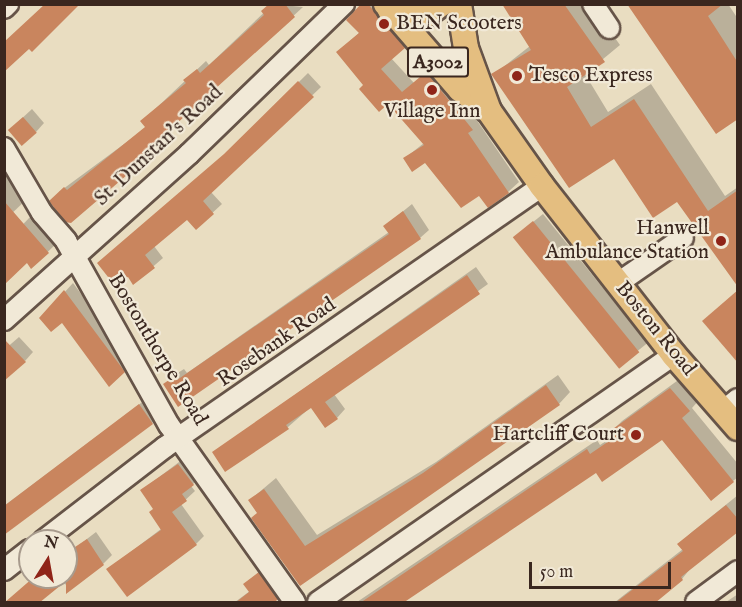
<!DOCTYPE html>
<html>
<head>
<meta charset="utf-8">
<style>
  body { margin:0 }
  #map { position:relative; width:742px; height:607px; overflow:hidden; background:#e9ddc1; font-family:"IM FELL English",serif }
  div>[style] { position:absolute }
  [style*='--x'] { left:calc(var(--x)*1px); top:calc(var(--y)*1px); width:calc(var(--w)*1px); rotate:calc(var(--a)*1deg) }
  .shadow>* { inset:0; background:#0003; transform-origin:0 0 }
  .building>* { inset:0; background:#c9855e; transform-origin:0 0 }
  .roads { filter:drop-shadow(2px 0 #665448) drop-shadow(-2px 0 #665448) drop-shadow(0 2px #665448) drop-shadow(0 -2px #665448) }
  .minor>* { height:20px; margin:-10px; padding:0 10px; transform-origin:10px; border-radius:10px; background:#f1e9d7 }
  .major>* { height:24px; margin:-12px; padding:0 12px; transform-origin:12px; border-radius:12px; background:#e4be80 }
  .dots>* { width:16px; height:16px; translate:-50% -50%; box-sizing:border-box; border:3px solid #f1e9d7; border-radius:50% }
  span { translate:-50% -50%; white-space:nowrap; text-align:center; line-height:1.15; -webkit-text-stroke:4.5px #f1e9d7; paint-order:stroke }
  .shield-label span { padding:2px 4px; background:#f1e9d7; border:2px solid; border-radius:4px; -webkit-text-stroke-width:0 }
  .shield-label { font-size:20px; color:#3a271f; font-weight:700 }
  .poi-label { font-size:21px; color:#3a271f }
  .left { translate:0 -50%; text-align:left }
  .right { translate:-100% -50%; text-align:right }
  .street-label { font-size:21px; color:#3a271f }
  .frame { position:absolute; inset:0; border:6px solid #3a271f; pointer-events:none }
  .north { position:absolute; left:18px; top:529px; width:60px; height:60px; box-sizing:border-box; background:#f1e9d7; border:2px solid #a89b8d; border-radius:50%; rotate:11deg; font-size:16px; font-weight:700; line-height:24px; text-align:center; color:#3a271f }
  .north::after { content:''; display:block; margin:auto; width:21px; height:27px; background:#8f2418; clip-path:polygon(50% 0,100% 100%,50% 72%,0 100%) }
  .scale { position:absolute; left:529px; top:562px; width:142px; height:27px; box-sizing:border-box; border:3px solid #3a271f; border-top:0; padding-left:8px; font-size:18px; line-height:21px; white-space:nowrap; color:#3a271f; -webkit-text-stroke:4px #f1e9d7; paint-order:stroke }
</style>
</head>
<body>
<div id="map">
  <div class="shadow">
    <i style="clip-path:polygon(273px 4px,303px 7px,71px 221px,59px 192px,139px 133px,147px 126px,151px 113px,206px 61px,209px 65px)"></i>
    <i style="clip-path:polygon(363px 4px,387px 4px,415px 37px,391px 58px,414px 83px,437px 62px,482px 119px,478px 122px,519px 182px,508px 192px,479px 194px,425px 161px,405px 158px,424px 143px,388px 101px,365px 85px,338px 52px,360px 32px)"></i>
    <i style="clip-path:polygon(504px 4px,591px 4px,620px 45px,585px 74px,608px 112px,651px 84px,725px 196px,738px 187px,738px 285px,677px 200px,615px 157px,570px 186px,493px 75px,530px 46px)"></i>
    <i style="clip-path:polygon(628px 4px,728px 4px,738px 19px,738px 117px)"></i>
    <i style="clip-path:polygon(308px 73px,321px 87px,211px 192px,222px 204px,196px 228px,187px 218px,154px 246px,163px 258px,134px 283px,128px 275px,112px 281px,235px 145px)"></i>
    <i style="clip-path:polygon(32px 109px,44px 123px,36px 132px,18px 122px)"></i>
    <i style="clip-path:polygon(4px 172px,28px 198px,6px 219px,4px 218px)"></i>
    <i style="clip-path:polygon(412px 204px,429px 230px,420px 238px,178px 404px,165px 384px,173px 376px,184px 369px,187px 373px,389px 232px,385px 226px)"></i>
    <i style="left:543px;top:214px;width:166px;height:37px;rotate:51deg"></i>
    <i style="clip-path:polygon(32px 215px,57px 243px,32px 267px,4px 244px)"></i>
    <i style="clip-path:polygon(476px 267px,488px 284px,334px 394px,345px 409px,337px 418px,312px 406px,288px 427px,214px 452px)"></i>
    <i style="clip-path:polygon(73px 283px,132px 363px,109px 385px,63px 321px,41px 318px)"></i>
    <i style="clip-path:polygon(738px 290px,738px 361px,704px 321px)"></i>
    <i style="clip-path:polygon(19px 337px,33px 352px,25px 361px,4px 350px)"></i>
    <i style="clip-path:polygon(558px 375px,570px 392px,559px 404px,300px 584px,250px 500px,276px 478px,317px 535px,436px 462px)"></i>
    <i style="clip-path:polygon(681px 378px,699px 400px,692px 408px,738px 464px,738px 477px,733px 481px,662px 438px,596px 471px,400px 602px,357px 602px,597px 440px,600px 445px,615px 435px,612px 431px,622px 421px)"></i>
    <i style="clip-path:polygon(149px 397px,161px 414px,152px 423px,4px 506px)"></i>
    <i style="clip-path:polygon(187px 456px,201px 476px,191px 486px,195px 491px,181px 504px,204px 536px,196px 544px,108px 569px,161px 529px,154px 508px,142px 490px)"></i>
    <i style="clip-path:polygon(738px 495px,738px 530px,694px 564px,682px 579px,652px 602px,615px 602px,683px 549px,679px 544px,692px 532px)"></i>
    <i style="clip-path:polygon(96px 532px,112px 555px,103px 564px,69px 589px,63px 581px,38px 577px,66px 577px,66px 555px)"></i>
    <i style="clip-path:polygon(268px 564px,286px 589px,271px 602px,235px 602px,250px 591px,245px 584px)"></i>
    <i style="clip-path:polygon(738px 594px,738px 602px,726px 602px)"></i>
  </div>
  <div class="building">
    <i style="clip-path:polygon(45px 4px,80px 4px,32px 52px,29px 49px,4px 72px,4px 42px)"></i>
    <i style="clip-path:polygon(269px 4px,285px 4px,295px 17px,124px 171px,127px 175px,71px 223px,65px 222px,49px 201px,64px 187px,67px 190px,145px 127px,140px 121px,186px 83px,183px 80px,197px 69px,200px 73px,229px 47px,264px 15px,261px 11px)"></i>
    <i style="clip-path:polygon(361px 4px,368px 4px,405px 48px,381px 69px,402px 92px,426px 72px,473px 130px,468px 133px,509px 193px,488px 208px,479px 196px,461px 208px,425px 163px,412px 172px,403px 158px,424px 145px,388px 104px,379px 112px,359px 89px,363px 85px,336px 52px,359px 33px,346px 20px)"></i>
    <i style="clip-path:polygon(502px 4px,564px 4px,605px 62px,567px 87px,591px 127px,634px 99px,708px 211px,738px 190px,738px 287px,677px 202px,653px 218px,614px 159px,569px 188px,491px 74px,531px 50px)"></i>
    <i style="clip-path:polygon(627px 4px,723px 4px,708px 16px,738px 63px,738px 119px,716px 134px)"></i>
    <i style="clip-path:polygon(298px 81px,314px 97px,203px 201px,214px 214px,196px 230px,187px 220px,145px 255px,155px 268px,133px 285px,128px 277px,112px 282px,97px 263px,224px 154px)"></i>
    <i style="left:23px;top:117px;width:21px;height:20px;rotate:49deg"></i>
    <i style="clip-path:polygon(4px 201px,49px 253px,31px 269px,27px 263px,4px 285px)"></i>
    <i style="clip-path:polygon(403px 211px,421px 239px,178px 407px,163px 384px,175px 376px,177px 380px,389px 234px,383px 226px)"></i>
    <i style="left:533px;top:221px;width:169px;height:26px;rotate:51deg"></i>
    <i style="clip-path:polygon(467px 275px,480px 294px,325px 402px,338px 419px,325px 428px,311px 408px,286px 425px,289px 429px,225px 472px,212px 452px)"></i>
    <i style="clip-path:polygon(64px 290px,125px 372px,109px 387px,62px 323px,51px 332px,39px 318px)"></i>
    <i style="clip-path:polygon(738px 290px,738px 363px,702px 321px)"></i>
    <i style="clip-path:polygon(4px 339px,26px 362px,4px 381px)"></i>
    <i style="clip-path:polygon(546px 385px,560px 405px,300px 586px,251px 518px,257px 513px,248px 500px,264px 489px,305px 546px,423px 473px)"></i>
    <i style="clip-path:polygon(670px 388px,690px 411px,682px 418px,734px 482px,711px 501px,662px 440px,602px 482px,596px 473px,403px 603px,360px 603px,587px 449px,590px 454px,615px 437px,610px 431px)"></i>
    <i style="clip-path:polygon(139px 404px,153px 424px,4px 535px,4px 506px)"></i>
    <i style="clip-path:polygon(178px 464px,194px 485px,182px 494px,187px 501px,172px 512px,197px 545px,127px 597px,106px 569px,161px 530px,149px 512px,153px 509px,140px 490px)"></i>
    <i style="clip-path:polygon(726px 505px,738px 519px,738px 532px,681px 577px,683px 580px,655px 603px,615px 603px,683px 551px,677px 544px)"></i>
    <i style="clip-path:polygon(87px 539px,104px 565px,66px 594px,66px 581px,39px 603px,4px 603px,34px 577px,66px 577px,66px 553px)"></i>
    <i style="clip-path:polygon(259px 572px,278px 599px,274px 603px,235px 603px,249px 592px,243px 584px)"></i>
  </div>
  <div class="roads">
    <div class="minor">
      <i style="--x:593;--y:4;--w:29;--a:56"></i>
      <i style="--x:4;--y:8;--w:6;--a:-45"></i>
      <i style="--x:4;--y:148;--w:75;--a:59.7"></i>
      <i style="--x:42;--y:213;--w:37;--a:49"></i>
      <i style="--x:66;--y:241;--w:211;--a:60.8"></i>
      <i style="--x:169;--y:425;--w:217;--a:54.6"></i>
      <i style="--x:618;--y:283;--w:79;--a:-34.7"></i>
      <i style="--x:4;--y:320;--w:249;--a:-41.9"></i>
      <i style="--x:189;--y:154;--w:216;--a:-44.1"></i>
      <i style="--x:723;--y:411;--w:19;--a:-39"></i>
      <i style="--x:43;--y:541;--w:154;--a:-37.6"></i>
      <i style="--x:165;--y:447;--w:459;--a:-34.7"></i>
      <i style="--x:4;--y:570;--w:33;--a:-38"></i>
      <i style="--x:318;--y:602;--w:433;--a:-34.8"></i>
      <i style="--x:696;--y:602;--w:52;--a:-36.4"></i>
    </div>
    <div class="major">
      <i style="--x:386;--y:4;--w:113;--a:49"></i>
      <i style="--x:460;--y:89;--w:36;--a:37"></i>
      <i style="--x:489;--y:111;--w:92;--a:54.8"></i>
      <i style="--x:542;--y:186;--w:214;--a:52"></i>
      <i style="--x:674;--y:355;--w:97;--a:48.8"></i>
      <i style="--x:459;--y:4;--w:45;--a:81"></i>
      <i style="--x:466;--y:48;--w:67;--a:69.9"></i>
      <i style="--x:390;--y:10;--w:22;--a:21"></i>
      <i style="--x:411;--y:18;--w:15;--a:-11"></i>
      <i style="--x:426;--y:15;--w:19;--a:-36"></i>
    </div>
  </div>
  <div class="dots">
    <i style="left:384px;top:24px;background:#8f2418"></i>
    <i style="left:517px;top:76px;background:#8f2418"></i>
    <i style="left:432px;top:90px;background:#8f2418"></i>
    <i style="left:721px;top:241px;background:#8f2418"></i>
    <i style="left:636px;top:435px;background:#8f2418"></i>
  </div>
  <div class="shield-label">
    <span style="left:438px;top:62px">A3002</span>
  </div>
  <div class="poi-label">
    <span class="left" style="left:396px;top:24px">BEN Scooters</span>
    <span class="left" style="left:529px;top:76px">Tesco Express</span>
    <span style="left:432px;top:112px">Village Inn</span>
    <span class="right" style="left:709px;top:241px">Hanwell<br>Ambulance Station</span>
    <span class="right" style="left:624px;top:435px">Hartcliff Court</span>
  </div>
  <div class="street-label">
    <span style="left:159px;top:146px;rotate:-43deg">St. Dunstan's Road</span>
    <span style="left:655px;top:329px;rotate:51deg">Boston Road</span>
    <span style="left:277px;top:343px;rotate:-35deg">Rosebank Road</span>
    <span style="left:157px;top:350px;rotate:59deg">Bostonthorpe Road</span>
  </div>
  <div class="frame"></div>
  <div class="north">N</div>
  <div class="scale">50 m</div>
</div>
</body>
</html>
